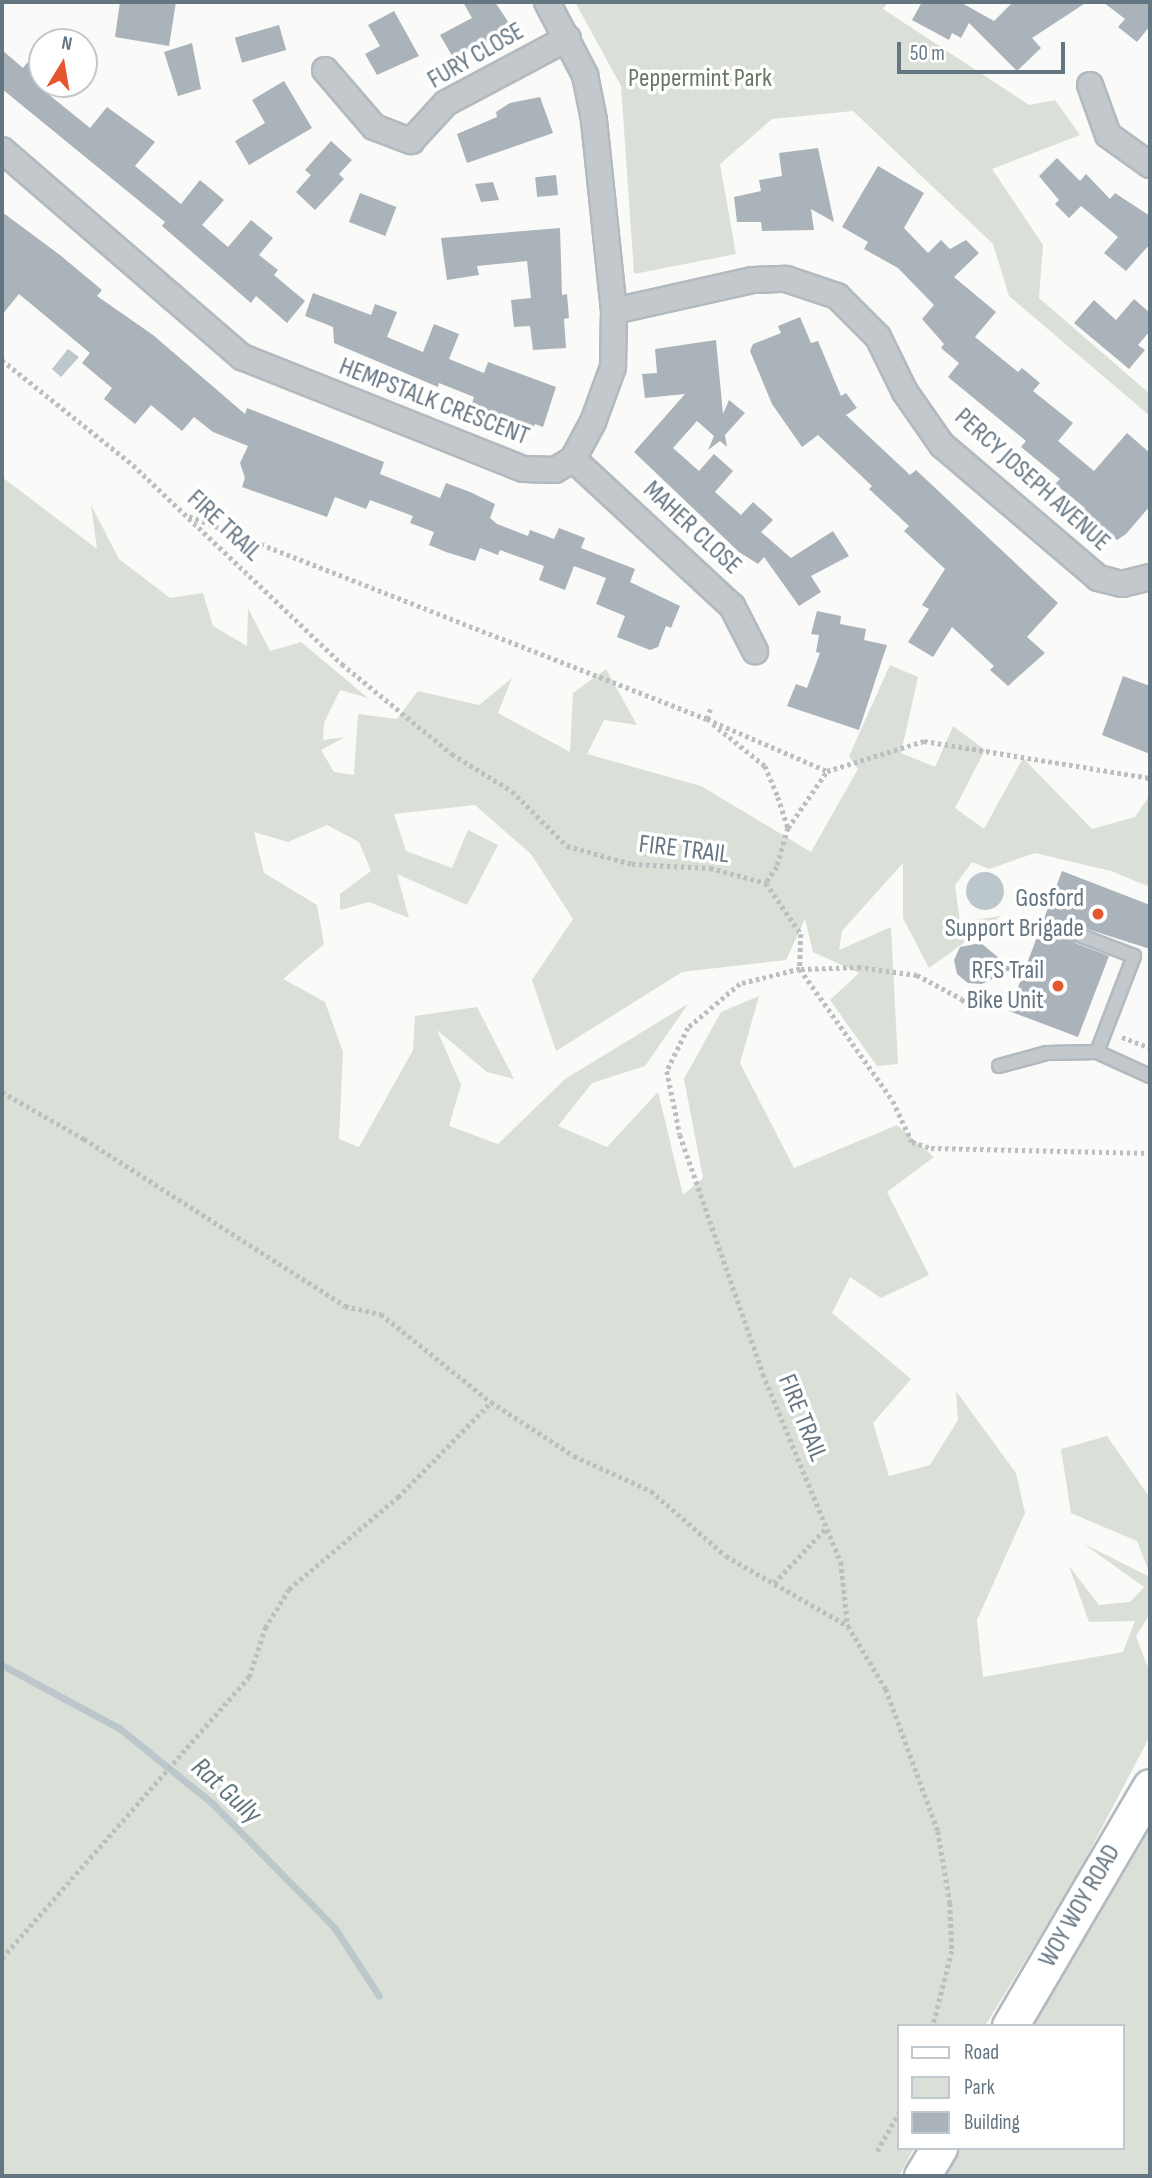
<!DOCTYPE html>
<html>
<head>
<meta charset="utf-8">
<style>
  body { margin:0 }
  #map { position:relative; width:1152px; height:2178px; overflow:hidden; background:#fafaf8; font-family:"Sofia Sans Condensed",sans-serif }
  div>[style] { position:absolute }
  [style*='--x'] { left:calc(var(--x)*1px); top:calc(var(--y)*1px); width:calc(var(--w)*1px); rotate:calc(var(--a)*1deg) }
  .green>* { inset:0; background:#dadfd7 }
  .water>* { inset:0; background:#bbc7cb }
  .round { border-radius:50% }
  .stream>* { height:7px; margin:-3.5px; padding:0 3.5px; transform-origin:3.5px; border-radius:3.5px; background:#bbc7cb }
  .building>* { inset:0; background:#aab3b9; transform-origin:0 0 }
  .path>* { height:4.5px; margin-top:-2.25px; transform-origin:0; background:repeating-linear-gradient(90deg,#bbbfc2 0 3.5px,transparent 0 7px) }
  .roads { filter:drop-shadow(2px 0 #b3babf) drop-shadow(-2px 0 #b3babf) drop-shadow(0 2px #b3babf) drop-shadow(0 -2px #b3babf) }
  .service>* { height:12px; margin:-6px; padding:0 6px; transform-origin:6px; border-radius:6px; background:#c3c8cc }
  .minor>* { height:24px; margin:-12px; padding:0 12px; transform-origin:12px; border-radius:12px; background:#c3c8cc }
  .secondary>* { height:35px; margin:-17.5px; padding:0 17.5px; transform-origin:17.5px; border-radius:17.5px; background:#fff }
  .dots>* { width:19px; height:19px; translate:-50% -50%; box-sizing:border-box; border:4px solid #fff; border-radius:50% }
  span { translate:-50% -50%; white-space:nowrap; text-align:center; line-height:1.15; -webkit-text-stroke:7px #fff; paint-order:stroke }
  .street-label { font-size:26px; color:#657683 }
  .park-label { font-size:26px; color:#687a64 }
  .poi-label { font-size:26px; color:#657683 }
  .right { translate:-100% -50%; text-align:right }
  .water-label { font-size:28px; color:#60757c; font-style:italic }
  .frame { position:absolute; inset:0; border:4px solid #657683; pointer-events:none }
  .legend { position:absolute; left:897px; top:2024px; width:228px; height:126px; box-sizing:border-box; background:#fff; border:2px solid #c1c8cd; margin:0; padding:9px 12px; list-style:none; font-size:21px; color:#657683 }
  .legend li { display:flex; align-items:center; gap:14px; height:35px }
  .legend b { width:35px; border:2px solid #c1c8cd }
  .north { position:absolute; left:28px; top:28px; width:70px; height:70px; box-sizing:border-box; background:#fff; border:2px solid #c1c8cd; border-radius:50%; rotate:11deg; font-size:19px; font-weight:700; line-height:28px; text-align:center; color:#657683 }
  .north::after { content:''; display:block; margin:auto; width:24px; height:32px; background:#e4572e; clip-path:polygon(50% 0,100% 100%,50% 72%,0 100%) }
  .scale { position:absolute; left:897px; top:42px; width:168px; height:32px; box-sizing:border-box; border:4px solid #657683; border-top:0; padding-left:9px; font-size:21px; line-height:24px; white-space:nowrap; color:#657683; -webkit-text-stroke:5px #fff; paint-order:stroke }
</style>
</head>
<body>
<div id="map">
  <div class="green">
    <i style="clip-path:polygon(575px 2px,888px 2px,883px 9px,1029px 105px,1055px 100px,1080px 135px,992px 169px,1043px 245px,1039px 298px,1150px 394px,1150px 416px,1009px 296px,993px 244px,853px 111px,772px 119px,720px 164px,736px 254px,634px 274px,621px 86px)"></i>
    <i style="clip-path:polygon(2px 477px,97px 549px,91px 505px,119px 559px,170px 598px,203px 593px,213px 626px,247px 646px,248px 608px,270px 651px,301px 642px,368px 698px,340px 690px,324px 723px,323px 740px,345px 737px,321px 750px,334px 772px,354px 775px,358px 714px,397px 719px,418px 691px,479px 705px,512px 678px,498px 713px,570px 752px,573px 693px,606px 669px,637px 725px,604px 720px,587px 754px,701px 786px,811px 852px,858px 769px,849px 756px,890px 665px,918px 677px,901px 753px,935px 767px,953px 726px,985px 750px,955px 808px,984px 829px,1023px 758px,1092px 829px,1135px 817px,1150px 795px,1150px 887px,1111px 871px,1035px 853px,989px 869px,972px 862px,955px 885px,960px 922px,1001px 916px,929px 968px,903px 918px,903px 863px,842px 931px,839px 950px,891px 927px,898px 1064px,877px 1066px,830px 1000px,859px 973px,813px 952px,805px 919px,786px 960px,682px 972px,556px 1051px,532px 980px,573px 919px,531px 854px,475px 805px,394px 814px,406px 851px,452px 868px,468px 830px,498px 845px,467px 905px,397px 874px,409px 918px,369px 902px,340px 910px,340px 894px,371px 871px,359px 842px,327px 825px,288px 842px,254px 832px,264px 873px,317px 905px,324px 944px,283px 979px,325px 1002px,343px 1052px,339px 1139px,359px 1147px,413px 1050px,415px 1016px,477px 1007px,514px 1079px,487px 1072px,437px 1030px,461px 1085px,449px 1126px,498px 1144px,565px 1079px,688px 1004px,645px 1066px,592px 1083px,558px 1126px,607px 1147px,658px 1092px,683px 1195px,703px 1178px,684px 1079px,721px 1012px,759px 996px,740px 1063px,794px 1168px,897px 1125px,934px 1157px,887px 1192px,929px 1275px,881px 1298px,850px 1277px,832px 1313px,911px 1379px,873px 1423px,889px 1476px,930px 1465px,958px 1420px,956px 1391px,1016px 1473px,1025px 1513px,977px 1620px,983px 1677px,1123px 1652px,1135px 1621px,1089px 1622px,1069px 1566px,1099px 1605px,1130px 1602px,1144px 1587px,1084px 1544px,1150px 1577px,1150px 1614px,1136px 1636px,1150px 1673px,1150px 1736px,1075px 1879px,985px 2026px,898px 2026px,898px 2148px,914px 2148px,899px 2176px,2px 2176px)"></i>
    <i style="clip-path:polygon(1107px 1436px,1150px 1498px,1150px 1575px,1137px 1541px,1071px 1513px,1061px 1449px)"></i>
    <i style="clip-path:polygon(1150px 1821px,1150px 2176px,941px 2176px,956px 2148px,1122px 2148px,1122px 2026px,1028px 2026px)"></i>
  </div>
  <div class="water">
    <i style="clip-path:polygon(68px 349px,79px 357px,61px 377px,52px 369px)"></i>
    <i class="round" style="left:966px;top:872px;width:38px;height:38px"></i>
  </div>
  <div class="stream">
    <i style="--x:2;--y:1665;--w:133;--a:28.3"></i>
    <i style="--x:119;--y:1728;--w:119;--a:38.9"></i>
    <i style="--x:212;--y:1803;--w:174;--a:45.5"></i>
    <i style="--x:334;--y:1927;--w:82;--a:56.9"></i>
  </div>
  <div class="building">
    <i style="clip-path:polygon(120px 2px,176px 2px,169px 46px,115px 37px)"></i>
    <i style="clip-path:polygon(463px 2px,495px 2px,513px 29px,455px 61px,440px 35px,472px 18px)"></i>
    <i style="clip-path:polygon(922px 2px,960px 2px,994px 21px,1013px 2px,1087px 2px,1032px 38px,1041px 48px,1017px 71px,969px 23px,961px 38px,952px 33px,949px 40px,912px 20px)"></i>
    <i style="clip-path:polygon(1103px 2px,1150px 2px,1150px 26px,1137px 42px,1118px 27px,1125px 19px)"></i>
    <i style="clip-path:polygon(394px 11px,419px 56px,377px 75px,365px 54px,380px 46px,368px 25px)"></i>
    <i style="left:279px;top:25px;width:26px;height:46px;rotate:74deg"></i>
    <i style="clip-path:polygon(192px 43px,201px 89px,178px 96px,164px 52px)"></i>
    <i style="clip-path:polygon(2px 50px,23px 68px,32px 57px,42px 65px,42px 89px,90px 128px,107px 107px,155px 142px,135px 166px,181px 204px,200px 180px,224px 200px,202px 225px,228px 247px,251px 220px,273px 238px,259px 255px,278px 270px,274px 275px,305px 301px,287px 323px,256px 296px,251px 303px,162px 226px,165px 222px,2px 89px)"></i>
    <i style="clip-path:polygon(284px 81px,312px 128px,249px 165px,235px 141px,265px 123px,252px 100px)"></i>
    <i style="clip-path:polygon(540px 97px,553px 133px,467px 163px,457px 134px,497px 117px,496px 112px,510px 103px)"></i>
    <i style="clip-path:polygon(331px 141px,352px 160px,339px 174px,344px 179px,315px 210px,296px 192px,311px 175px,305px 170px)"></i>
    <i style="clip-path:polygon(818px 148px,834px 222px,811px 209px,814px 230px,762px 231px,761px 222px,737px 222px,734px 197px,761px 191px,759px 180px,782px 176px,779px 153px)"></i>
    <i style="clip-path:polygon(1057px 158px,1080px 181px,1086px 174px,1110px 199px,1115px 193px,1150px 216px,1150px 244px,1126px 271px,1104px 253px,1118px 237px,1081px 206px,1069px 218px,1055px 204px,1059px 200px,1039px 176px)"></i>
    <i style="clip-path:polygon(878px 166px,924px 193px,904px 228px,928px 253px,941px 240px,950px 249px,966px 240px,979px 253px,954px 277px,996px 312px,975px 337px,1018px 372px,1022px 368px,1040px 383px,1033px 391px,1073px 423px,1058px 441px,1094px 471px,1127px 433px,1150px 453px,1150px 506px,1126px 534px,1117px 540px,1107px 532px,1104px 536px,1079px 515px,1085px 508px,1055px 484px,1060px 479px,1021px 447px,1026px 441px,948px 377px,959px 363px,941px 348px,944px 344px,922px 319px,934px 305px,898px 268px,864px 249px,868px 242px,842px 227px)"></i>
    <i style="left:556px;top:175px;width:20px;height:21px;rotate:84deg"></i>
    <i style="clip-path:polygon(493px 182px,499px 200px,481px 202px,475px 184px)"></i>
    <i style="left:360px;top:193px;width:39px;height:31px;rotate:21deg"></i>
    <i style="clip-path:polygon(2px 212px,60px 255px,102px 290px,97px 296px,153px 335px,245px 414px,247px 408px,384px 462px,380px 474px,440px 498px,446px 483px,470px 492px,495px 504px,490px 518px,497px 524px,528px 536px,530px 530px,554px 539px,559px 528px,585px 538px,581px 548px,635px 569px,630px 582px,680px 606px,671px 628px,666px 626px,658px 647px,650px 650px,617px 637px,625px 616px,596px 604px,606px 578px,574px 566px,565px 590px,539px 580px,544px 566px,500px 550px,498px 555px,480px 548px,475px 561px,446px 552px,429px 545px,434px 532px,410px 523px,413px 516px,370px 500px,366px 509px,335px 497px,327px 517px,242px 487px,245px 478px,240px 463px,248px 446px,213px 432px,194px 417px,182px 431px,151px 405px,135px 424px,104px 399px,112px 388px,82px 363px,90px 353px,19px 294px,2px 315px)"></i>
    <i style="clip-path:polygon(560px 228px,562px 295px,567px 294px,569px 318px,564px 319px,566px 348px,533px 350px,530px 326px,514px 327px,511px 300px,531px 298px,527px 261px,477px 266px,479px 275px,447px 280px,441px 238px)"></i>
    <i style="clip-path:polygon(313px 293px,371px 315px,375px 304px,397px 312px,387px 337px,423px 352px,434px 324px,459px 334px,449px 359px,484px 373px,488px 362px,556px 387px,543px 427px,535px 424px,532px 431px,481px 411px,483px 407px,472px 403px,474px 397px,439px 383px,438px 387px,334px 343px,333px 327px,305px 316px)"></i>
    <i style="clip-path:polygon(1134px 299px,1150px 313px,1150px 331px,1138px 345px,1145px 350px,1129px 369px,1074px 323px,1094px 300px,1116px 320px)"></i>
    <i style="clip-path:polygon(800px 317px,811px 343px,818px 341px,841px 396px,846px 393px,857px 408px,846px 415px,910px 475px,916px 470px,1058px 603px,1027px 637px,1045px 653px,1008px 686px,990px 670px,994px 666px,952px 627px,933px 657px,908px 642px,929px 609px,922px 605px,945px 569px,904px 531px,909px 526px,869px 489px,872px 486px,818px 435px,802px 447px,772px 404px,750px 351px,753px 344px,781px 333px,778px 326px)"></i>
    <i style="clip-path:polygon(716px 340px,723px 414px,729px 400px,745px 413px,725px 435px,727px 447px,720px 441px,708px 450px,714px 436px,697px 421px,673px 448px,699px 471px,714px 454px,733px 471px,715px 492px,741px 515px,753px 502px,773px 520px,761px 532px,791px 558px,833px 531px,849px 556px,811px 576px,821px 592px,799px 606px,764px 557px,758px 564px,739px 552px,634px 452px,685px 394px,645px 398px,642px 374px,657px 373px,655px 349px)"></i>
    <i style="clip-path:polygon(817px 611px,841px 616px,840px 624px,866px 629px,864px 640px,887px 645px,859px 730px,787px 706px,796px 684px,807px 688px,820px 653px,816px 652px,819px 635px,811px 634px)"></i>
    <i style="clip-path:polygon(1123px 676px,1150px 686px,1150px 754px,1102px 735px)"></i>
    <i style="clip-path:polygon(1062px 871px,1150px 905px,1150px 949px,1081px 927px,1071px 931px,1075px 943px,1109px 956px,1078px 1037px,1009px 1011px)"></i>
    <i style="clip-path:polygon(981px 943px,1012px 969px,982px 984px,968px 983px,957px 974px,954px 960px,960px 947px)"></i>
  </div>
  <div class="path">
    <i style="--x:2;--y:360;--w:168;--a:38.7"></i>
    <i style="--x:133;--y:465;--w:289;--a:43.6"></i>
    <i style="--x:342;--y:664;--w:142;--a:39.3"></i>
    <i style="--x:452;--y:754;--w:70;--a:31.7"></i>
    <i style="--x:512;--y:791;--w:78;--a:45"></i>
    <i style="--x:567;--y:846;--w:67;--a:15.5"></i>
    <i style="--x:632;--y:864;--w:78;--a:2.9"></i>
    <i style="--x:710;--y:868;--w:58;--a:15"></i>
    <i style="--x:766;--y:883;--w:62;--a:55.5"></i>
    <i style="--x:801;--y:934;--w:35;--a:92"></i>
    <i style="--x:800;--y:969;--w:62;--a:166"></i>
    <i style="--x:740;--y:984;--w:68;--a:139.8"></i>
    <i style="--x:688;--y:1028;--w:48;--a:116"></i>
    <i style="--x:667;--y:1071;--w:65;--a:78.5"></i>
    <i style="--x:680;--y:1135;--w:253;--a:70.8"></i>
    <i style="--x:763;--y:1374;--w:204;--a:67.5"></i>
    <i style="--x:841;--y:1562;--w:64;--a:83.8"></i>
    <i style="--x:189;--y:516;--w:556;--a:21.4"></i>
    <i style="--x:707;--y:719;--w:14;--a:-73"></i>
    <i style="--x:707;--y:719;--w:131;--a:23.4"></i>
    <i style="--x:827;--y:771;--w:102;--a:-17.2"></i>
    <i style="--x:924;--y:741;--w:229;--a:9.3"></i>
    <i style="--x:713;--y:724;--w:67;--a:38.9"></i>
    <i style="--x:765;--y:766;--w:34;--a:67"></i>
    <i style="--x:778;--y:797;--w:33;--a:72"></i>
    <i style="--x:788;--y:828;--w:41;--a:105.8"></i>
    <i style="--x:777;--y:867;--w:19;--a:125"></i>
    <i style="--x:788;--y:828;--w:69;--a:-55.6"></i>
    <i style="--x:800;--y:969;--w:161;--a:54.8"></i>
    <i style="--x:893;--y:1101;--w:45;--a:65.1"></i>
    <i style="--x:912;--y:1142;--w:20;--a:18"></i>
    <i style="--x:931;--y:1148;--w:219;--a:1.3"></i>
    <i style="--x:801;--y:969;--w:57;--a:-2"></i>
    <i style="--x:858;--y:967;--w:60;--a:7.7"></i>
    <i style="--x:917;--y:975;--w:51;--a:28.1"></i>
    <i style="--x:962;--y:999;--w:15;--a:48"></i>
    <i style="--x:1122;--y:1037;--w:30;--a:21"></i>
    <i style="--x:2;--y:1092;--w:95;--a:29.8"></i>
    <i style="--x:84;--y:1139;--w:310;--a:32.6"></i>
    <i style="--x:345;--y:1306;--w:37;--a:13"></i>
    <i style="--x:381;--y:1314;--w:141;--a:38.7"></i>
    <i style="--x:491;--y:1402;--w:99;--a:33"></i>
    <i style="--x:574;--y:1456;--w:85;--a:24.4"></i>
    <i style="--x:651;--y:1491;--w:99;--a:40.9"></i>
    <i style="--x:726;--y:1556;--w:141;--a:29.8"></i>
    <i style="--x:848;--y:1626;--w:74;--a:58.9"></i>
    <i style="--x:886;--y:1689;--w:151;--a:69.9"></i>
    <i style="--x:938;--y:1831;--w:73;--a:80.5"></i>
    <i style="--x:950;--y:1903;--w:48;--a:87.6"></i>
    <i style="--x:952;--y:1951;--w:77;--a:104.2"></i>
    <i style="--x:774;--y:1583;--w:76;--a:-46.6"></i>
    <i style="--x:2;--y:1958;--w:374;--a:-48.7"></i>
    <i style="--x:249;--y:1677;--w:52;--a:-71.9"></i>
    <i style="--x:265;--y:1628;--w:46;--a:-58.4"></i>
    <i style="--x:289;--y:1589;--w:143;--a:-40.2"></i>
    <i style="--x:398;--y:1497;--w:133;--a:-45.6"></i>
    <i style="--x:877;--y:2151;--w:43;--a:-60.4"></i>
  </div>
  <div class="roads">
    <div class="service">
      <i style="--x:1079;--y:935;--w:59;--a:20.9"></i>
      <i style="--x:1134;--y:956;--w:103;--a:111.1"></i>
      <i style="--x:1097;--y:1052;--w:58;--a:24.4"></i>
      <i style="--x:999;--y:1066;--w:50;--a:-15.2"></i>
      <i style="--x:1047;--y:1053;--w:50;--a:-1.1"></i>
    </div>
    <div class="minor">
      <i style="--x:325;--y:70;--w:75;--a:49.3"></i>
      <i style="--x:374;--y:127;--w:40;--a:21"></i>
      <i style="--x:411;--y:141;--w:52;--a:-47.4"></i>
      <i style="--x:446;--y:103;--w:138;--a:-28"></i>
      <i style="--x:1090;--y:85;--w:53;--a:70.2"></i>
      <i style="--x:1108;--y:135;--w:52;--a:35.5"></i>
      <i style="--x:2;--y:150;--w:317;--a:40.8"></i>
      <i style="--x:242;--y:357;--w:303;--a:21.7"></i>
      <i style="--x:524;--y:469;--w:31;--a:2"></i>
      <i style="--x:555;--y:470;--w:21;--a:-31"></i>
      <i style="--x:573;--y:459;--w:42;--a:-61.6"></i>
      <i style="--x:593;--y:422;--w:59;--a:-70"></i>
      <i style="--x:613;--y:367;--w:56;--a:-89"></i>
      <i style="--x:614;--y:311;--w:192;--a:-96"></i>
      <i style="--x:594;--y:120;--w:46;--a:-101.3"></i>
      <i style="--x:585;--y:75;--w:82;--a:-117.5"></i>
      <i style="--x:614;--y:311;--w:142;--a:-12.6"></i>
      <i style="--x:753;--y:280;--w:33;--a:-2"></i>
      <i style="--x:786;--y:279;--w:54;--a:18.4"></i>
      <i style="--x:837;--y:296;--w:58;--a:45"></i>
      <i style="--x:878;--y:337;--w:61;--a:63.9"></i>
      <i style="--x:905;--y:392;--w:65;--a:55.1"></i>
      <i style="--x:942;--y:445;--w:205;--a:40.4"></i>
      <i style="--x:1098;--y:578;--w:25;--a:14"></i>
      <i style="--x:1122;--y:584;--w:29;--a:-14"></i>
      <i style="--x:573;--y:459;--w:217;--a:42.8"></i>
      <i style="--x:732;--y:606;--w:51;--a:62.9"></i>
    </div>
    <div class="secondary">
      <i style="--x:1010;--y:2026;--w:277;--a:-59.6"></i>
      <i style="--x:922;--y:2176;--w:33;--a:-59"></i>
    </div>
  </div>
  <div class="dots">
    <i style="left:1098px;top:914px;background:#e4572e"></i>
    <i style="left:1058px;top:986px;background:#e4572e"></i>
  </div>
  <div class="street-label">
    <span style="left:476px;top:56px;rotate:-30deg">FURY CLOSE</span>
    <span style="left:434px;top:402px;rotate:21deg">HEMPSTALK CRESCENT</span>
    <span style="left:1032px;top:480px;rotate:42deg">PERCY JOSEPH AVENUE</span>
    <span style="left:224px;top:526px;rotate:43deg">FIRE TRAIL</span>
    <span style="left:692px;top:528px;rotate:43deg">MAHER CLOSE</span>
    <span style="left:684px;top:850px;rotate:7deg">FIRE TRAIL</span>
    <span style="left:802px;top:1418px;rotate:68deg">FIRE TRAIL</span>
    <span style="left:1080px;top:1906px;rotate:-60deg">WOY WOY ROAD</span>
  </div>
  <div class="park-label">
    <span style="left:700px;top:79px">Peppermint Park</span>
  </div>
  <div class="poi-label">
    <span class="right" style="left:1084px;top:914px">Gosford<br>Support Brigade</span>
    <span class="right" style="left:1044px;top:986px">RFS Trail<br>Bike Unit</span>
  </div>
  <div class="water-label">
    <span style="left:226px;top:1791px;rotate:42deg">Rat Gully</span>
  </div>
  <div class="frame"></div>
  <ul class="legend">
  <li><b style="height:9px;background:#fff"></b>Road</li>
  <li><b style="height:19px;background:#dadfd7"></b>Park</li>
  <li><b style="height:19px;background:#aab3b9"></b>Building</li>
  </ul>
  <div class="north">N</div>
  <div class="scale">50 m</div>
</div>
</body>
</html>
